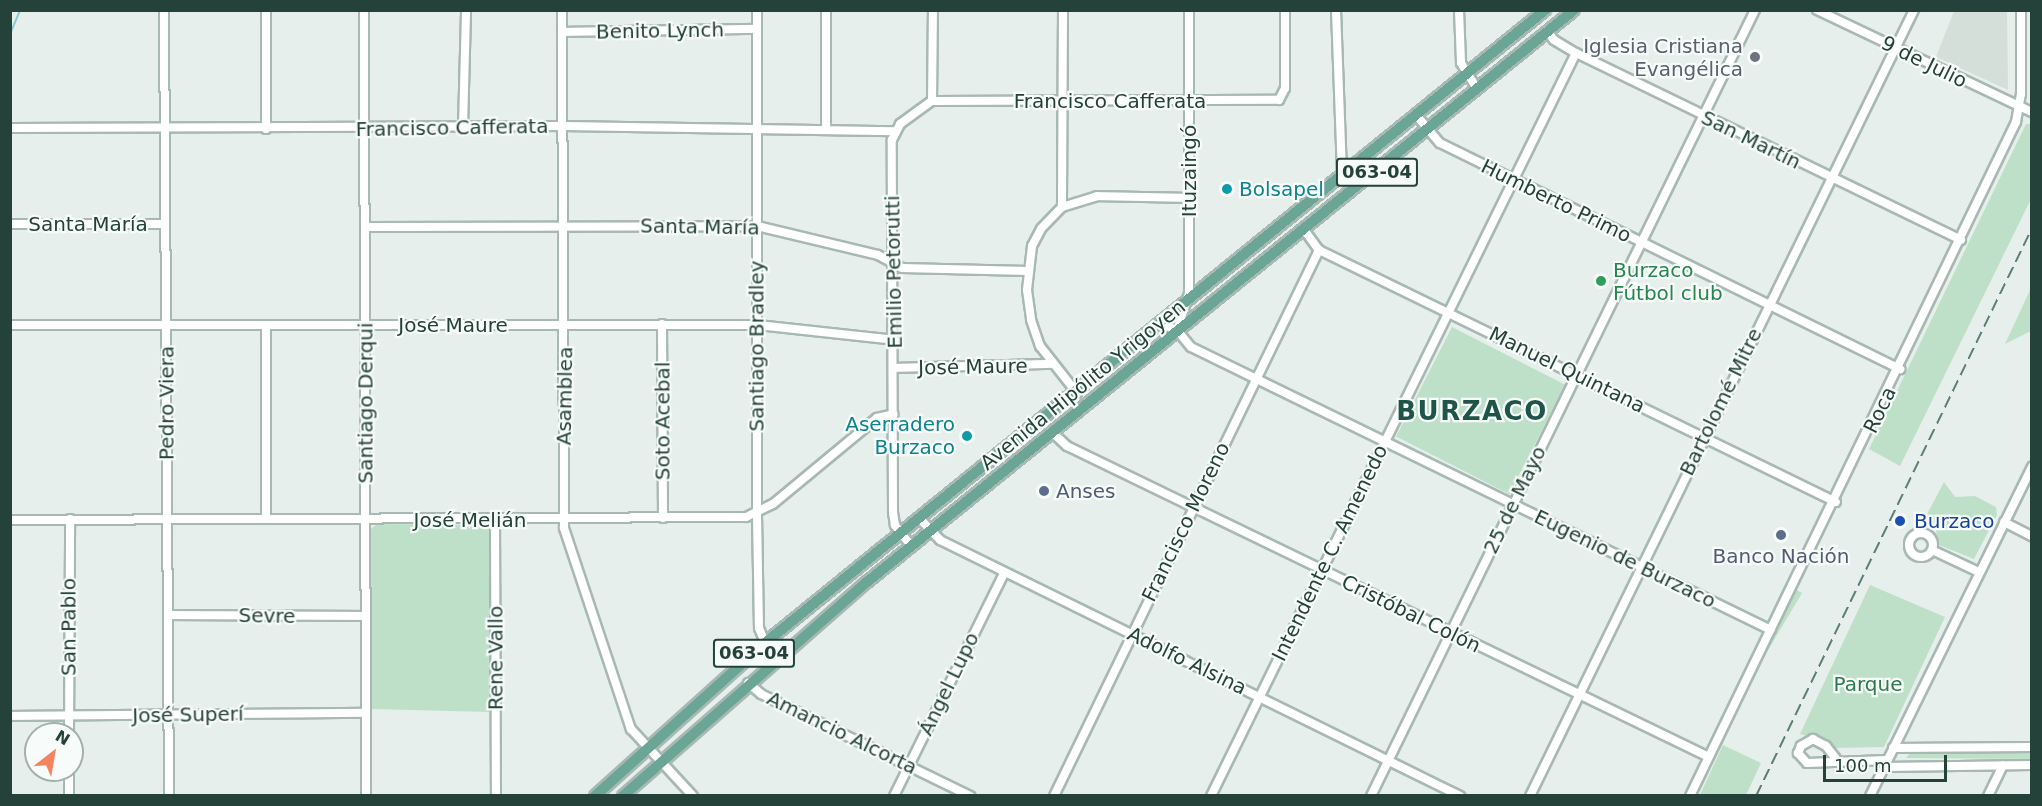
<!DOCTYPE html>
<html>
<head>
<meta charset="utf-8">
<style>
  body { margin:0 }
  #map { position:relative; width:2042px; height:806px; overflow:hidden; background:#e6efeb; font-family:"DejaVu Sans",sans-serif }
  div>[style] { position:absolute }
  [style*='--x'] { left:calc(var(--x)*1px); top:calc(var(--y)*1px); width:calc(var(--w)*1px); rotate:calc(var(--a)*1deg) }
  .built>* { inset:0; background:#d4dfda }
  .green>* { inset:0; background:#bfe0c8; transform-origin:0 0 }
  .stream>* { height:2px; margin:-1px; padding:0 1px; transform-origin:1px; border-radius:1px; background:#8ec9d4 }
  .roads { filter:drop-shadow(2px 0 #a8b8b2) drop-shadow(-2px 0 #a8b8b2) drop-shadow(0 2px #a8b8b2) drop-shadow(0 -2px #a8b8b2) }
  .minor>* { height:8px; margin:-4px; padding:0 4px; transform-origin:4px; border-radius:4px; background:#fff }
  .minor>.ring { margin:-4px; padding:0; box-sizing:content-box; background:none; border:8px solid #fff; border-radius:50% }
  .major>* { height:10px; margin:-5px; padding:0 5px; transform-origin:5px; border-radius:5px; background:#6aa596 }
  .rail>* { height:2px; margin-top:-1px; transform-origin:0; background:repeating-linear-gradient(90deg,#5f7d75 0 12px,transparent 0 18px) }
  .dots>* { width:16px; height:16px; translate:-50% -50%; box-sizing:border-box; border:3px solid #f7fbf9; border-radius:50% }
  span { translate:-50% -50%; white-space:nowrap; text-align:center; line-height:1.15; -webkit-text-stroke:4.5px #f7fbf9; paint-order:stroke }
  .shield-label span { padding:2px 4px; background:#f7fbf9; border:2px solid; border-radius:4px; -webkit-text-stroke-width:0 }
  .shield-label { font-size:18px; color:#24423a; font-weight:700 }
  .street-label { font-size:20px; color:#24423a }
  .worship-label { font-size:20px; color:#5b616d }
  .right { translate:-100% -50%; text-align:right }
  .culture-label { font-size:20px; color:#0d838f }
  .left { translate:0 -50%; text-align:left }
  .leisure-label { font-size:20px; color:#27864d }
  .service-label { font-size:20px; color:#4e5e75 }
  .transit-label { font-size:20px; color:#164399 }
  .park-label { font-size:20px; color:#2d7a4b }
  .district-label { font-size:26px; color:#1f5548; font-weight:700; letter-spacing:1.5px }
  .frame { position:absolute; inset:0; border:12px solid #24423a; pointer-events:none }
  .north { position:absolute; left:24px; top:722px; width:60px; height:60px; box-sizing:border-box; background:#f7fbf9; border:2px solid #a3b1ad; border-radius:50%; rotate:31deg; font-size:16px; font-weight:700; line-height:24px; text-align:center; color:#24423a }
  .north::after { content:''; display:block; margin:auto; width:21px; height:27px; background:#f4845f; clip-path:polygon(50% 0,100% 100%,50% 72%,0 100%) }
  .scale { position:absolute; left:1823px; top:755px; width:124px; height:27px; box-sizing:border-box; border:3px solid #24423a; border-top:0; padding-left:8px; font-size:18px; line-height:21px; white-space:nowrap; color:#24423a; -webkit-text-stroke:4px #f7fbf9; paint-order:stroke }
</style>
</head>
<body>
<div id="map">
  <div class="built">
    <i style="clip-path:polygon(1954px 11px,2007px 11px,2008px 90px,1936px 57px)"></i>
  </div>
  <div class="green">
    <i style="clip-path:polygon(2026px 124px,2031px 124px,2031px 199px,1900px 466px,1869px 449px)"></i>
    <i style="clip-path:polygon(2031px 288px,2031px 331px,2005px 344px)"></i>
    <i style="left:1452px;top:327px;width:127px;height:123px;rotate:27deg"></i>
    <i style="clip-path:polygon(1944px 482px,1955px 497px,1975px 496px,1996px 507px,1997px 515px,1974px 559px,1939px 545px,1935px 526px,1924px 520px)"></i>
    <i style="clip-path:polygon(377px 524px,489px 525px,489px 712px,371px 709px,371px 529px)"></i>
    <i style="clip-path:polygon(1870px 585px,1945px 617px,1884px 747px,1832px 748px,1822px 740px,1800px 734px)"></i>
    <i style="left:1797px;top:590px;width:6px;height:110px;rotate:31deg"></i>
    <i style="clip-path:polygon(1723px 745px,1761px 763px,1746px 795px,1700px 795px)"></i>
    <i style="clip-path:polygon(2031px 752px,2031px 759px,1906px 758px,1910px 753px)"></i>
  </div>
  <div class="stream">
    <i style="--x:10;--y:34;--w:26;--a:-67"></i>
  </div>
  <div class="roads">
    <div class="minor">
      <i style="--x:164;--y:10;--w:786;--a:89.64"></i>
      <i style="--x:364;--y:10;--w:786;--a:89.85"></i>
      <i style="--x:562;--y:10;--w:518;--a:89.78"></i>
      <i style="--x:564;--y:528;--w:212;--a:71.6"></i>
      <i style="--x:631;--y:729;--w:91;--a:47.2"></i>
      <i style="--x:757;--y:10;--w:505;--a:90"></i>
      <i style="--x:757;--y:515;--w:113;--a:89"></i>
      <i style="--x:759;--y:628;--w:16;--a:68"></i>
      <i style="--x:826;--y:10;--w:118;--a:90"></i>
      <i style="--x:1063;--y:10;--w:197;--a:90.3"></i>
      <i style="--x:1062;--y:207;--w:30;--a:134"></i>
      <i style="--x:1041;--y:229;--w:19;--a:118"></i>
      <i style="--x:1032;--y:246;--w:44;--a:96.5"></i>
      <i style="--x:1027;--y:290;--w:30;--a:82"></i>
      <i style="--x:1031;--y:320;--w:28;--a:71"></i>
      <i style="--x:1040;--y:346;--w:60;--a:51.8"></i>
      <i style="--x:1336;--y:10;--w:165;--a:87.9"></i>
      <i style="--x:1459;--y:10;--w:53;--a:87.8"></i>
      <i style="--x:1461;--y:63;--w:31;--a:58"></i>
      <i style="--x:1817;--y:10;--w:238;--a:25.4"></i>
      <i style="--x:1547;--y:31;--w:11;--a:52"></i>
      <i style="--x:1554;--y:40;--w:26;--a:31"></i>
      <i style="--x:1576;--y:53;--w:428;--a:25.9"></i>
      <i style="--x:562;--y:32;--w:195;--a:-0.9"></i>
      <i style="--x:932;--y:101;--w:347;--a:-0.2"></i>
      <i style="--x:1279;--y:100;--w:13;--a:-63"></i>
      <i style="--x:1285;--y:88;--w:78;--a:-90"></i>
      <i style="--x:1417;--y:116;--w:35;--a:50"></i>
      <i style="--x:1440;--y:143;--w:513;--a:26.17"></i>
      <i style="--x:463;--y:127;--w:117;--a:-88.5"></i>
      <i style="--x:10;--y:128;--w:554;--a:-0.21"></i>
      <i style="--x:564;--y:126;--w:330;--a:0.9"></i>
      <i style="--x:266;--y:129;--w:119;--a:-90"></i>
      <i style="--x:1062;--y:207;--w:37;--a:-17"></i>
      <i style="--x:1097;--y:196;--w:92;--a:1.2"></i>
      <i style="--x:10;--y:224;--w:155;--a:0"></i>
      <i style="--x:365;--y:227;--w:392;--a:-0.1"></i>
      <i style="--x:757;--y:226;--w:124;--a:13.5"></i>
      <i style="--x:878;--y:255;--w:27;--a:28"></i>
      <i style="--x:902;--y:268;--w:126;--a:1.4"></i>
      <i style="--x:1305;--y:231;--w:24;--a:54"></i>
      <i style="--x:1319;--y:250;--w:575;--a:25.99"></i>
      <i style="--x:662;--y:324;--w:194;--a:89.7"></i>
      <i style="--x:1161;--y:324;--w:17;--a:21"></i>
      <i style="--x:1177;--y:330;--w:22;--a:51"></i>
      <i style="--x:1191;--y:347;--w:645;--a:26.01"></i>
      <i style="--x:10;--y:325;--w:747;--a:0"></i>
      <i style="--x:757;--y:325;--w:138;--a:6.2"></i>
      <i style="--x:266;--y:327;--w:192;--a:90"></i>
      <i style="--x:1177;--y:330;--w:40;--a:-72"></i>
      <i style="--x:1189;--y:292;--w:282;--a:-90"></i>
      <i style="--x:895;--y:368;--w:156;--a:-1.5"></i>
      <i style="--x:1053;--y:433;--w:19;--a:43"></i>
      <i style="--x:1067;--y:446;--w:713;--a:25.85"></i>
      <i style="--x:920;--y:519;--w:29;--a:46"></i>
      <i style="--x:940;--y:540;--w:580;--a:26.21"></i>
      <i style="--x:10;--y:520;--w:736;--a:-0.23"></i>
      <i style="--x:746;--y:517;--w:30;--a:-26"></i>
      <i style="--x:773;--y:504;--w:135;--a:-39.6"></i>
      <i style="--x:877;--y:418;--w:17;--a:-13"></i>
      <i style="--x:495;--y:520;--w:276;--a:89.8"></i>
      <i style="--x:2004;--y:522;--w:31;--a:27"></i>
      <i class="ring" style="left:1909px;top:533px;width:16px;height:16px"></i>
      <i style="--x:912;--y:547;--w:28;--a:-128"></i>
      <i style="--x:895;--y:525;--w:12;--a:-99"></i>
      <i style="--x:893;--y:513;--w:373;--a:-90.2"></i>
      <i style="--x:892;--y:140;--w:18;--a:-63"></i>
      <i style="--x:900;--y:124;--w:39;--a:-36"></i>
      <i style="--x:932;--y:101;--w:91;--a:-89.4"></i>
      <i style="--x:1932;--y:550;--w:52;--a:25.1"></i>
      <i style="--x:168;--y:615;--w:198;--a:0.3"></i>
      <i style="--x:748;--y:683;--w:17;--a:40"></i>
      <i style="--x:761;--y:694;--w:233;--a:26"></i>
      <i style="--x:10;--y:716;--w:356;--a:-0.5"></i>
      <i style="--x:69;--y:734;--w:215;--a:-89.7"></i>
      <i style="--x:1893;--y:748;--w:139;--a:-0.4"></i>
      <i style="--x:1837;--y:760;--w:18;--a:-128"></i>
      <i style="--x:1826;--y:746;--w:15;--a:-152"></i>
      <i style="--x:1813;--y:739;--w:14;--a:150"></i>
      <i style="--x:1801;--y:746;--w:8;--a:113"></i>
      <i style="--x:1798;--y:753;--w:13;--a:48"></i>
      <i style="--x:1807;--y:763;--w:80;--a:-2.1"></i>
      <i style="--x:1884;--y:767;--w:148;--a:-0.8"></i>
      <i style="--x:69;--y:770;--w:26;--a:90"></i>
      <i style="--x:894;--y:796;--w:249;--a:-63.7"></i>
      <i style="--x:1054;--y:796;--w:607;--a:-64.11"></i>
      <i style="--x:1211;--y:796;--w:828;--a:-63.84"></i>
      <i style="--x:1371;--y:796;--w:875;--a:-63.96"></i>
      <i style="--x:1530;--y:796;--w:875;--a:-63.96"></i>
      <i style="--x:1690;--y:796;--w:749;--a:-64.19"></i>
      <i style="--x:2016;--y:122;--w:28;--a:-80"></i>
      <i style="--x:2021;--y:94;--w:84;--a:-90"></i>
      <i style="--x:1870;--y:796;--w:367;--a:-63.8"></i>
      <i style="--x:1988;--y:796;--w:34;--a:-64"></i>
    </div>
    <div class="major">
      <i style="--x:595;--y:796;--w:229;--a:-42"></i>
      <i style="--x:765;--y:643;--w:1005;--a:-39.06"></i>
      <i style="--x:623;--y:796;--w:325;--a:-41.3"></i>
      <i style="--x:867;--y:582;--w:909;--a:-38.97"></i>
    </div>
  </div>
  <div class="rail">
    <i style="--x:1756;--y:796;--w:632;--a:-64.08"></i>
  </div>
  <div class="dots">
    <i style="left:1755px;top:57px;background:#6b7280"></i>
    <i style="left:1227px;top:189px;background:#0f9aa8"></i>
    <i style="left:1601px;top:281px;background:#2e9e5b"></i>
    <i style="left:967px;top:436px;background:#0f9aa8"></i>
    <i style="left:1044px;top:491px;background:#5c6f8a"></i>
    <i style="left:1900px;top:521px;background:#1a4fb4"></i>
    <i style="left:1781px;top:535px;background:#5c6f8a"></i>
  </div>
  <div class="shield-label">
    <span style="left:1377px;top:172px">063-04</span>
    <span style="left:754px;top:653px">063-04</span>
  </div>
  <div class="street-label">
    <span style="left:660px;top:31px;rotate:-1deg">Benito Lynch</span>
    <span style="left:1924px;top:62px;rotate:26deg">9 de Julio</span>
    <span style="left:1110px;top:101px">Francisco Cafferata</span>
    <span style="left:452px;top:128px;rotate:-1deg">Francisco Cafferata</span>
    <span style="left:1751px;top:140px;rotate:26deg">San Martín</span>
    <span style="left:1189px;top:171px;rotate:-90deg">Ituzaingó</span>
    <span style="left:1556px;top:201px;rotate:26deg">Humberto Primo</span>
    <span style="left:88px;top:224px">Santa María</span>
    <span style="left:700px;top:227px;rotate:1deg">Santa María</span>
    <span style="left:894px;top:272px;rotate:-91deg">Emilio Petorutti</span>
    <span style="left:453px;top:325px">José Maure</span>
    <span style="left:757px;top:346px;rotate:-90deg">Santiago Bradley</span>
    <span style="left:973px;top:367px;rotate:-1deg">José Maure</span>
    <span style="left:1567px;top:370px;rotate:26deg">Manuel Quintana</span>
    <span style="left:1083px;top:385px;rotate:-39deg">Avenida Hipólito Yrigoyen</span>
    <span style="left:565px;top:396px;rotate:-89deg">Asamblea</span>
    <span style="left:1721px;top:402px;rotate:-64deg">Bartolomé Mitre</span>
    <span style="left:167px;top:403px;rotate:-90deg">Pedro Viera</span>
    <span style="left:366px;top:403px;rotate:-90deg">Santiago Derqui</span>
    <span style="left:1880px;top:410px;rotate:-64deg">Roca</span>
    <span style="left:663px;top:421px;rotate:-90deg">Soto Acebal</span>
    <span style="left:1515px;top:500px;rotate:-64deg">25 de Mayo</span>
    <span style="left:470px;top:520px">José Melián</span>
    <span style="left:1186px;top:522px;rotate:-64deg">Francisco Moreno</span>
    <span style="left:1330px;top:553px;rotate:-64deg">Intendente C. Amenedo</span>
    <span style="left:1625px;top:559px;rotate:26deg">Eugenio de Burzaco</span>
    <span style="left:1411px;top:614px;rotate:26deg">Cristóbal Colón</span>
    <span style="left:267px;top:616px;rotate:1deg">Sevre</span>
    <span style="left:69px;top:627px;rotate:-90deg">San Pablo</span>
    <span style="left:496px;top:658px;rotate:-90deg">Rene Vallo</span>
    <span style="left:1187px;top:661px;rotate:26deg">Adolfo Alsina</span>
    <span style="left:949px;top:684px;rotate:-64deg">Ángel Lupo</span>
    <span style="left:188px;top:715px;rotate:-1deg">José Superí</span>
    <span style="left:842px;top:733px;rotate:26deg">Amancio Alcorta</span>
  </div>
  <div class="worship-label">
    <span class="right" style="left:1743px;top:58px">Iglesia Cristiana<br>Evangélica</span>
  </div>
  <div class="culture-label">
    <span class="left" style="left:1239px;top:189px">Bolsapel</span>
    <span class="right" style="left:955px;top:436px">Aserradero<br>Burzaco</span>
  </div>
  <div class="leisure-label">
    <span class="left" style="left:1613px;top:282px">Burzaco<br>Fútbol club</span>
  </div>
  <div class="service-label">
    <span class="left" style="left:1056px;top:491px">Anses</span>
    <span style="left:1781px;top:556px">Banco Nación</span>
  </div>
  <div class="transit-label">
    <span class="left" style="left:1914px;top:521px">Burzaco</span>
  </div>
  <div class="park-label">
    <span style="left:1868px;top:684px">Parque</span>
  </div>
  <div class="district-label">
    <span style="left:1472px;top:412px">BURZACO</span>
  </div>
  <div class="frame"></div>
  <div class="north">N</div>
  <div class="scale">100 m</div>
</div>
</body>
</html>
